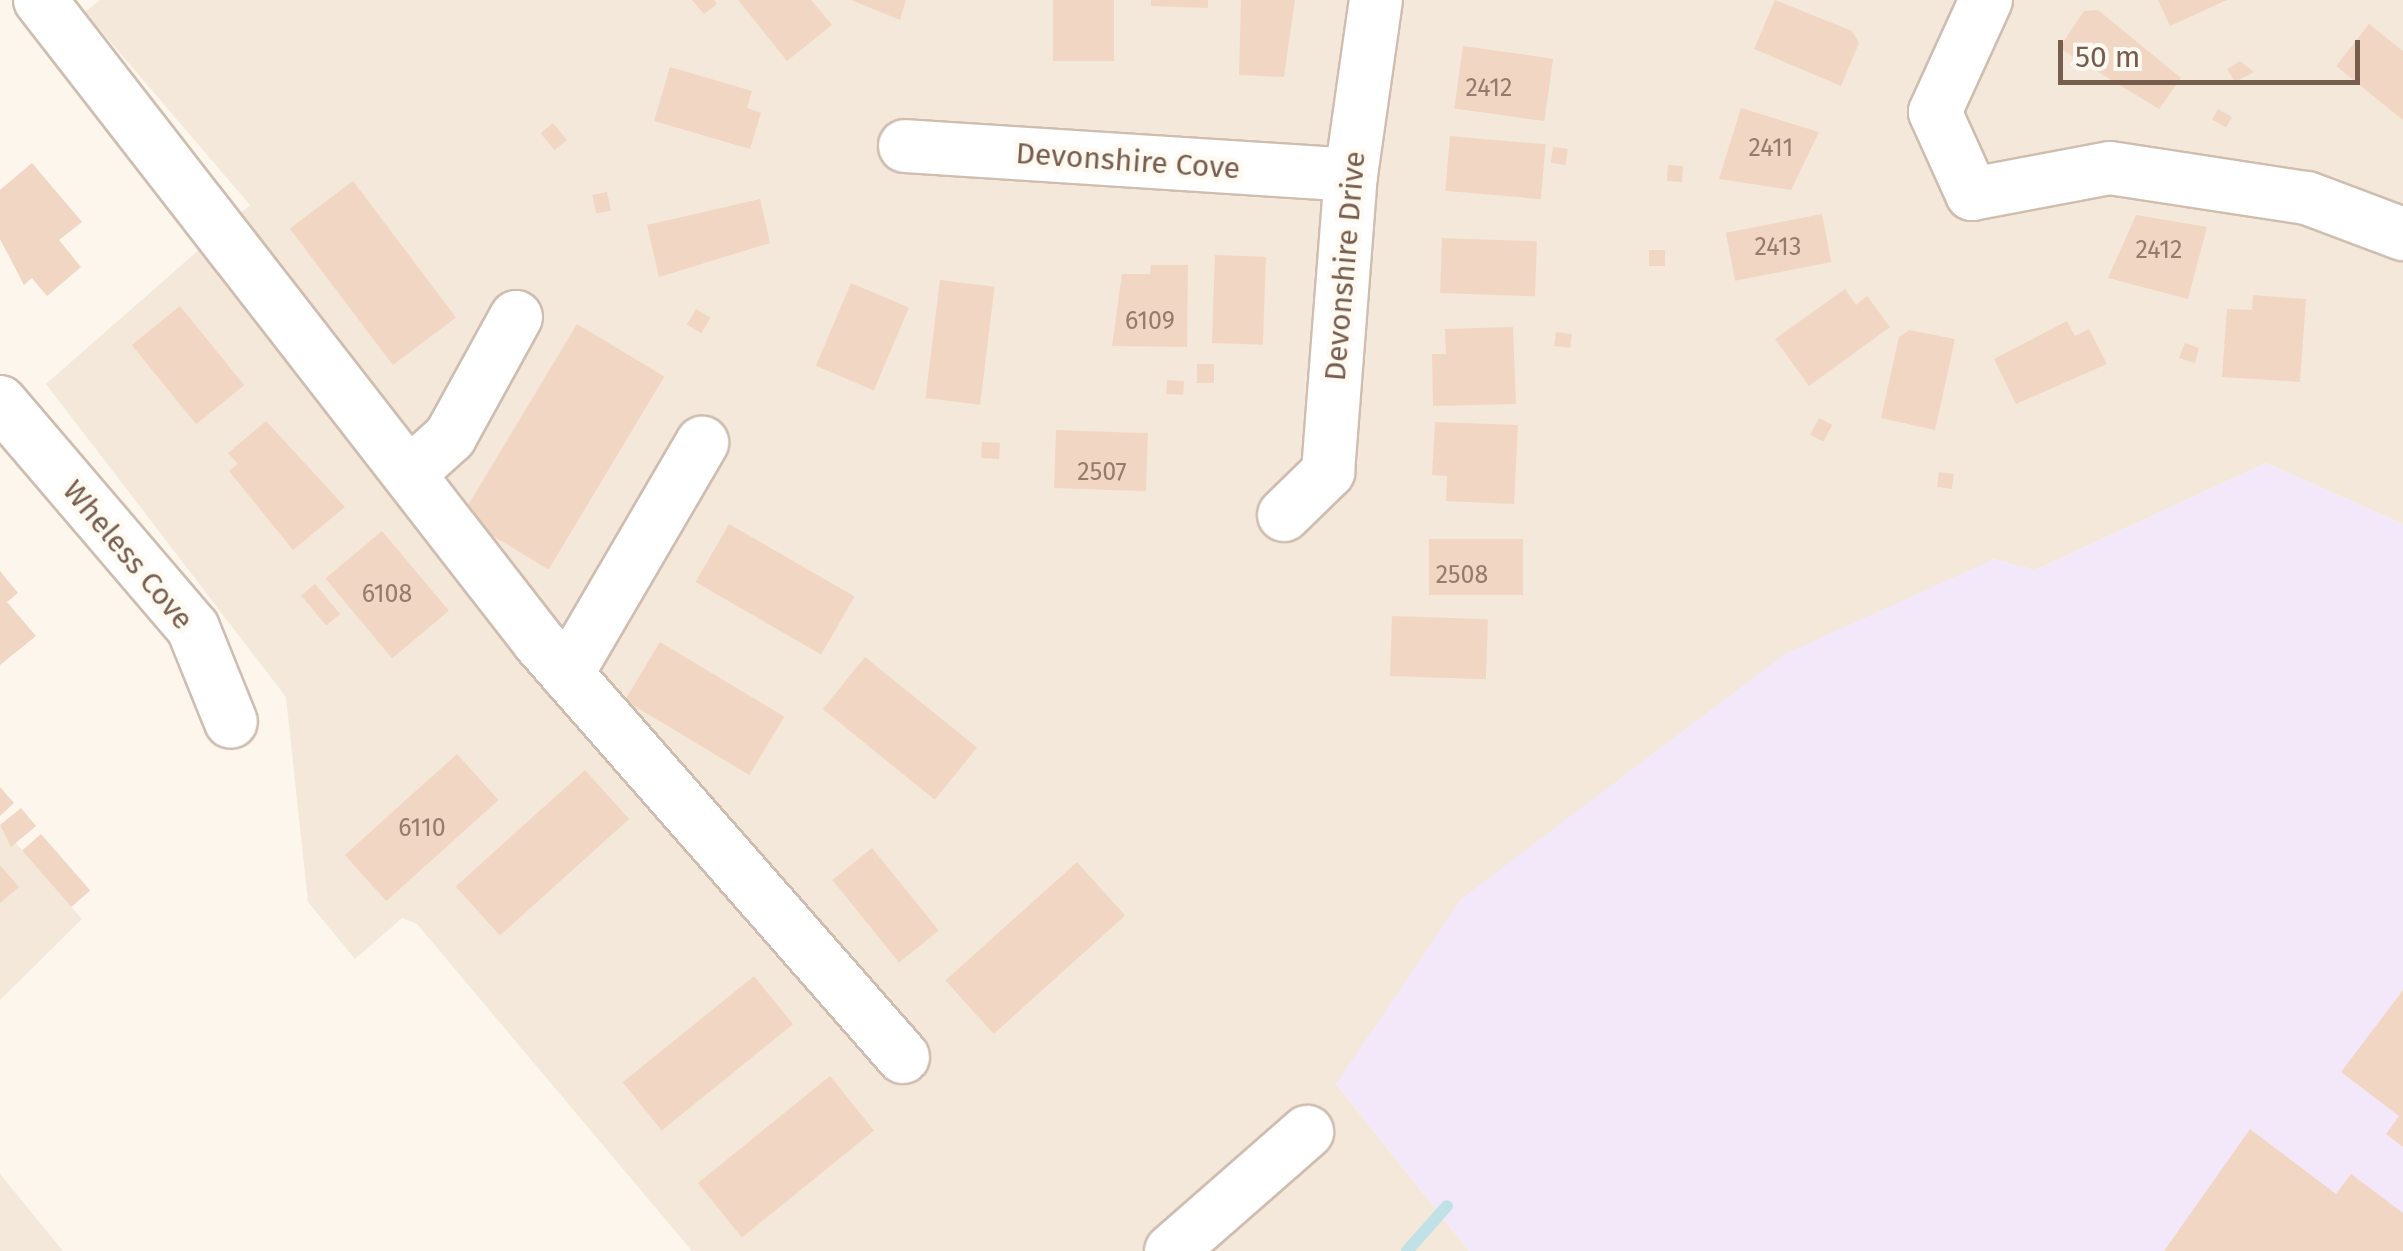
<!DOCTYPE html>
<html>
<head>
<meta charset="utf-8">
<style>
  body { margin:0 }
  #map { position:relative; width:2403px; height:1251px; overflow:hidden; background:#fcf6ec; font-family:"Fira Sans",sans-serif }
  div>[style] { position:absolute }
  [style*='--x'] { left:calc(var(--x)*1px); top:calc(var(--y)*1px); width:calc(var(--w)*1px); rotate:calc(var(--a)*1deg) }
  .residential>* { inset:0; background:#f4e8da }
  .education>* { inset:0; background:#f3e8f9 }
  .stream>* { height:12px; margin:-6px; padding:0 6px; transform-origin:6px; border-radius:6px; background:#c0e1e6 }
  .building>* { inset:0; background:#f1d6c4; transform-origin:0 0 }
  .roads { filter:drop-shadow(2px 0 #cfbeb0) drop-shadow(-2px 0 #cfbeb0) drop-shadow(0 2px #cfbeb0) drop-shadow(0 -2px #cfbeb0) }
  .minor>* { height:52px; margin:-26px; padding:0 26px; transform-origin:26px; border-radius:26px; background:#fff }
  span { translate:-50% -50%; white-space:nowrap; text-align:center; line-height:1.15; -webkit-text-stroke:9px #fefaf2; paint-order:stroke }
  .number-label { font-size:25px; color:#967b6c }
  .number-label span { -webkit-text-stroke-width:0 }
  .street-label { font-size:30px; color:#775d4e }
  .scale { position:absolute; left:2058px; top:40px; width:302px; height:45px; box-sizing:border-box; border:5px solid #775d4e; border-top:0; padding-left:12px; font-size:30px; line-height:35px; white-space:nowrap; color:#775d4e; -webkit-text-stroke:8px #fefaf2; paint-order:stroke }
</style>
</head>
<body>
<div id="map">
  <div class="residential">
    <i style="clip-path:polygon(100px 0,2403px 0,2403px 524px,2266px 463px,2035px 570px,1993px 559px,1336px 1084px,1469px 1251px,692px 1251px,417px 924px,402px 918px,355px 959px,308px 902px,286px 697px,46px 384px,250px 205px,85px 12px)"></i>
    <i style="clip-path:polygon(0 825px,82px 919px,0 1000px)"></i>
    <i style="clip-path:polygon(0 1174px,63px 1251px,0 1251px)"></i>
  </div>
  <div class="education">
    <i style="clip-path:polygon(2266px 463px,2403px 524px,2403px 1251px,1469px 1251px,1336px 1084px,1461px 899px,1785px 654px,1994px 559px,2035px 570px)"></i>
  </div>
  <div class="stream">
    <i style="--x:1407;--y:1251;--w:60;--a:-48.4"></i>
  </div>
  <div class="building">
    <i style="clip-path:polygon(692px 0,714px 0,717px 4px,704px 14px)"></i>
    <i style="clip-path:polygon(738px 0,811px 0,832px 25px,787px 61px)"></i>
    <i style="clip-path:polygon(851px 0,906px 0,900px 20px)"></i>
    <i style="left:1053px;top:0;width:61px;height:61px"></i>
    <i style="clip-path:polygon(1151px 0,1208px 0,1208px 8px,1151px 6px)"></i>
    <i style="clip-path:polygon(1241px 0,1295px 0,1284px 77px,1239px 75px)"></i>
    <i style="clip-path:polygon(1775px 0,1852px 31px,1859px 43px,1841px 86px,1754px 49px)"></i>
    <i style="clip-path:polygon(2158px 0,2227px 0,2170px 26px)"></i>
    <i style="clip-path:polygon(2098px 10px,2181px 78px,2159px 109px,2059px 48px,2084px 11px)"></i>
    <i style="clip-path:polygon(2369px 24px,2403px 51px,2403px 120px,2336px 66px)"></i>
    <i style="left:1463px;top:46px;width:91px;height:63px;rotate:8deg"></i>
    <i style="clip-path:polygon(2240px 61px,2254px 72px,2235px 82px,2227px 69px)"></i>
    <i style="clip-path:polygon(670px 67px,752px 91px,747px 108px,761px 113px,750px 149px,654px 121px)"></i>
    <i style="clip-path:polygon(1741px 108px,1819px 132px,1791px 190px,1719px 179px)"></i>
    <i style="left:2218px;top:109px;width:16px;height:12px;rotate:30deg"></i>
    <i style="left:553px;top:123px;width:22px;height:16px;rotate:51deg"></i>
    <i style="left:1450px;top:136px;width:96px;height:55px;rotate:5deg"></i>
    <i style="left:1553px;top:147px;width:15px;height:16px;rotate:8deg"></i>
    <i style="clip-path:polygon(32px 163px,82px 222px,59px 240px,81px 267px,47px 296px,32px 278px,24px 285px,0 239px,0 190px)"></i>
    <i style="left:1668px;top:165px;width:15px;height:16px;rotate:4deg"></i>
    <i style="left:353px;top:181px;width:171px;height:79px;rotate:53deg"></i>
    <i style="left:607px;top:192px;width:19px;height:15px;rotate:78deg"></i>
    <i style="clip-path:polygon(760px 199px,770px 243px,659px 277px,647px 225px)"></i>
    <i style="left:1822px;top:214px;width:49px;height:98px;rotate:79deg"></i>
    <i style="clip-path:polygon(2136px 215px,2207px 227px,2188px 299px,2108px 278px)"></i>
    <i style="left:1442px;top:238px;width:95px;height:55px;rotate:2deg"></i>
    <i style="left:1649px;top:250px;width:16px;height:16px"></i>
    <i style="left:1215px;top:255px;width:51px;height:88px;rotate:2deg"></i>
    <i style="clip-path:polygon(1151px 265px,1188px 265px,1187px 347px,1112px 346px,1122px 274px,1150px 274px)"></i>
    <i style="left:940px;top:280px;width:55px;height:119px;rotate:7deg"></i>
    <i style="left:851px;top:283px;width:63px;height:90px;rotate:23deg"></i>
    <i style="clip-path:polygon(1845px 289px,1856px 305px,1867px 296px,1890px 327px,1809px 386px,1775px 339px)"></i>
    <i style="clip-path:polygon(2253px 295px,2306px 299px,2300px 382px,2222px 377px,2227px 309px,2252px 310px)"></i>
    <i style="left:180px;top:306px;width:102px;height:62px;rotate:51deg"></i>
    <i style="left:696px;top:309px;width:17px;height:18px;rotate:31deg"></i>
    <i style="clip-path:polygon(2067px 321px,2075px 336px,2089px 329px,2107px 364px,2016px 404px,1994px 359px)"></i>
    <i style="left:577px;top:324px;width:102px;height:225px;rotate:31deg"></i>
    <i style="clip-path:polygon(1513px 327px,1516px 404px,1433px 406px,1432px 354px,1446px 354px,1445px 329px)"></i>
    <i style="clip-path:polygon(1909px 330px,1955px 339px,1935px 430px,1881px 418px,1899px 337px)"></i>
    <i style="left:1556px;top:332px;width:16px;height:14px;rotate:7deg"></i>
    <i style="clip-path:polygon(2185px 343px,2199px 348px,2195px 363px,2179px 358px)"></i>
    <i style="left:1214px;top:364px;width:19px;height:17px;rotate:90deg"></i>
    <i style="left:1167px;top:380px;width:17px;height:14px;rotate:3deg"></i>
    <i style="left:1819px;top:418px;width:15px;height:19px;rotate:28deg"></i>
    <i style="clip-path:polygon(266px 421px,345px 507px,293px 550px,229px 471px,238px 464px,228px 453px)"></i>
    <i style="clip-path:polygon(1435px 422px,1518px 425px,1514px 504px,1446px 501px,1447px 476px,1432px 475px)"></i>
    <i style="left:1056px;top:430px;width:92px;height:58px;rotate:2deg"></i>
    <i style="left:982px;top:442px;width:18px;height:16px;rotate:3deg"></i>
    <i style="left:1939px;top:472px;width:15px;height:15px;rotate:8deg"></i>
    <i style="left:729px;top:524px;width:145px;height:67px;rotate:30deg"></i>
    <i style="left:382px;top:531px;width:104px;height:74px;rotate:50deg"></i>
    <i style="left:1429px;top:539px;width:94px;height:56px"></i>
    <i style="clip-path:polygon(0 571px,18px 593px,7px 602px,36px 636px,0 665px)"></i>
    <i style="left:315px;top:584px;width:39px;height:18px;rotate:50deg"></i>
    <i style="left:1392px;top:616px;width:96px;height:60px;rotate:2deg"></i>
    <i style="left:660px;top:642px;width:145px;height:68px;rotate:31deg"></i>
    <i style="left:865px;top:657px;width:144px;height:67px;rotate:39deg"></i>
    <i style="left:457px;top:754px;width:62px;height:151px;rotate:48deg"></i>
    <i style="left:585px;top:770px;width:66px;height:174px;rotate:48deg"></i>
    <i style="clip-path:polygon(0 787px,14px 803px,0 816px)"></i>
    <i style="clip-path:polygon(21px 808px,36px 826px,11px 847px,0 825px)"></i>
    <i style="left:41px;top:834px;width:75px;height:25px;rotate:49deg"></i>
    <i style="left:872px;top:848px;width:106px;height:51px;rotate:51deg"></i>
    <i style="left:1077px;top:862px;width:72px;height:177px;rotate:48deg"></i>
    <i style="clip-path:polygon(0 865px,19px 887px,0 903px)"></i>
    <i style="left:754px;top:976px;width:62px;height:169px;rotate:51deg"></i>
    <i style="clip-path:polygon(2403px 990px,2403px 1147px,2386px 1134px,2399px 1116px,2341px 1072px)"></i>
    <i style="left:830px;top:1076px;width:70px;height:170px;rotate:51deg"></i>
    <i style="clip-path:polygon(2250px 1129px,2336px 1194px,2351px 1174px,2403px 1213px,2403px 1251px,2164px 1251px)"></i>
  </div>
  <div class="roads">
    <div class="minor">
      <i style="--x:40;--y:0;--w:813;--a:52.14"></i>
      <i style="--x:539;--y:642;--w:552;--a:48.75"></i>
      <i style="--x:1986;--y:0;--w:123;--a:114.5"></i>
      <i style="--x:1935;--y:112;--w:90;--a:65.7"></i>
      <i style="--x:1972;--y:194;--w:140;--a:-10.7"></i>
      <i style="--x:2110;--y:168;--w:199;--a:8.7"></i>
      <i style="--x:2307;--y:198;--w:103;--a:20.6"></i>
      <i style="--x:905;--y:146;--w:447;--a:3.7"></i>
      <i style="--x:0;--y:402;--w:297;--a:49.5"></i>
      <i style="--x:193;--y:628;--w:101;--a:68"></i>
      <i style="--x:410;--y:473;--w:54;--a:-42"></i>
      <i style="--x:450;--y:437;--w:137;--a:-61.2"></i>
      <i style="--x:1284;--y:515;--w:62;--a:-44.3"></i>
      <i style="--x:1328;--y:472;--w:298;--a:-85.6"></i>
      <i style="--x:1351;--y:175;--w:177;--a:-81.9"></i>
      <i style="--x:567;--y:674;--w:268;--a:-59.7"></i>
      <i style="--x:1171;--y:1251;--w:181;--a:-41.2"></i>
    </div>
  </div>
  <div class="number-label">
    <span style="left:1489px;top:88px">2412</span>
    <span style="left:1771px;top:148px">2411</span>
    <span style="left:1778px;top:247px">2413</span>
    <span style="left:2159px;top:250px">2412</span>
    <span style="left:1150px;top:321px">6109</span>
    <span style="left:1102px;top:472px">2507</span>
    <span style="left:1462px;top:575px">2508</span>
    <span style="left:387px;top:594px">6108</span>
    <span style="left:422px;top:828px">6110</span>
  </div>
  <div class="street-label">
    <span style="left:1128px;top:161px;rotate:4deg">Devonshire Cove</span>
    <span style="left:1345px;top:266px;rotate:-85deg">Devonshire Drive</span>
    <span style="left:128px;top:555px;rotate:50deg">Wheless Cove</span>
  </div>
  <div class="scale">50 m</div>
</div>
</body>
</html>
